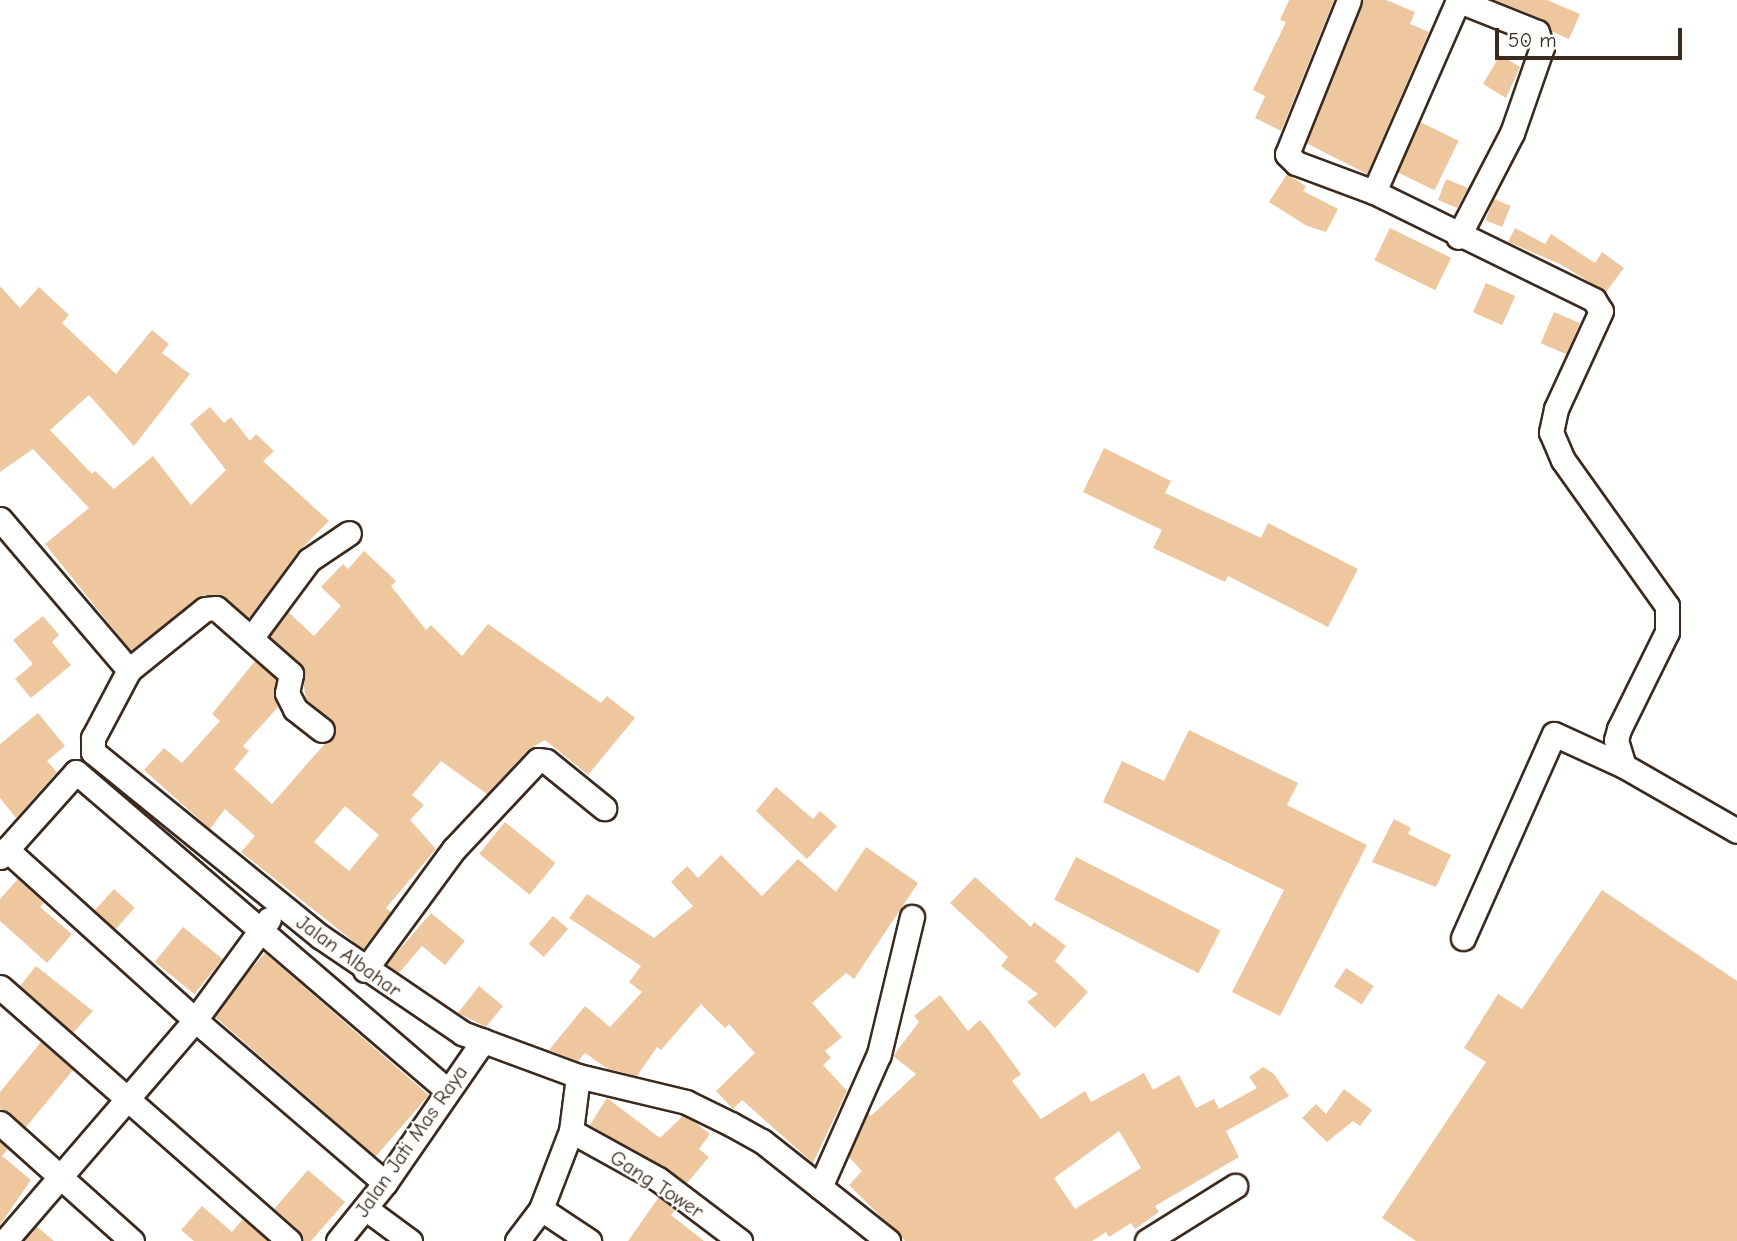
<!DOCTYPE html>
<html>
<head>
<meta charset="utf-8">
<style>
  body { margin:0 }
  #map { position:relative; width:1737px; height:1241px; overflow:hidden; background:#fff; font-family:"Comic Neue",sans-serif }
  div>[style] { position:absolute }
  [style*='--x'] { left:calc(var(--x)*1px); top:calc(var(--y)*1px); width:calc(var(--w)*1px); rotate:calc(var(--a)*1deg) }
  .building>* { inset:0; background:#efc79f; transform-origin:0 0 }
  .roads { filter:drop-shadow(2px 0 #3b2a1e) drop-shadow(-2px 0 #3b2a1e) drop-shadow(0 2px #3b2a1e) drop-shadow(0 -2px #3b2a1e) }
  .street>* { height:23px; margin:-11.5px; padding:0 11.5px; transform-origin:11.5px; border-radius:11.5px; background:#fff }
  span { translate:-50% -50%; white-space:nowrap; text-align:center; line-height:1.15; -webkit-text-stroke:5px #fff; paint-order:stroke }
  .street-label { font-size:21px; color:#3b2a1e }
  .scale { position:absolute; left:1495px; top:28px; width:187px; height:32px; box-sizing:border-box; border:4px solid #3b2a1e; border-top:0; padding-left:9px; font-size:21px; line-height:24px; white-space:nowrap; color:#3b2a1e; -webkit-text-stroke:5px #fff; paint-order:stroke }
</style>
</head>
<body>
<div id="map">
  <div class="building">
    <i style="clip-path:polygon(1289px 0,1334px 0,1281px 131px,1255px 118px,1265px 96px,1253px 90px,1286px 22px,1280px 20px)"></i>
    <i style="clip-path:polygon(1363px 0,1386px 0,1415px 12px,1410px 24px,1429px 32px,1367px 174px,1306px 143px)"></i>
    <i style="clip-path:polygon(1495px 0,1547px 0,1580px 14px,1569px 39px,1551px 31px,1542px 19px)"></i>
    <i style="clip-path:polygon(1500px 55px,1520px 67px,1506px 98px,1483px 84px)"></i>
    <i style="left:1420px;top:122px;width:43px;height:55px;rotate:26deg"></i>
    <i style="clip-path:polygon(1287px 174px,1306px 186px,1303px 191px,1338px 209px,1326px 232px,1307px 226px,1269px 202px)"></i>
    <i style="clip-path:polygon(1446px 179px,1468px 188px,1457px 208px,1438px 200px)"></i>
    <i style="left:1494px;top:199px;width:18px;height:23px;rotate:22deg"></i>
    <i style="left:1390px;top:228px;width:68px;height:36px;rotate:26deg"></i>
    <i style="clip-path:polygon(1515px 228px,1545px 244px,1551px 234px,1595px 263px,1602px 252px,1624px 268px,1606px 292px,1560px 264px,1508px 242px)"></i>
    <i style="left:1486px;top:283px;width:32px;height:32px;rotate:24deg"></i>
    <i style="clip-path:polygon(0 286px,20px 308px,39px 287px,69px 315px,62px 323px,116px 374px,152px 330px,169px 344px,162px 353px,190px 374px,134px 446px,89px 395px,50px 430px,92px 474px,95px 471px,114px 489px,153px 456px,191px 505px,226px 470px,190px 424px,210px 407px,224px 423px,231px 417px,250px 441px,256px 434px,274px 451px,263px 461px,329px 521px,298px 552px,249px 618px,221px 595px,203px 595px,131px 651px,45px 544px,89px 508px,33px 449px,0 472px)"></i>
    <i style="left:1554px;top:312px;width:28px;height:34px;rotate:23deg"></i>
    <i style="clip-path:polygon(1104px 448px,1171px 481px,1165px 493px,1261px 538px,1268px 523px,1358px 569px,1328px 627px,1228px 576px,1225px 582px,1153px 548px,1162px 530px,1083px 492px)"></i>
    <i style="clip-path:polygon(evenodd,364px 551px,396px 581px,391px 586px,426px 630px,431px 625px,462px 656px,488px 624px,601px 703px,607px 696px,635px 718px,588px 775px,545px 740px,528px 750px,487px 794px,441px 761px,412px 795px,424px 805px,410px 820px,436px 849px,386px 908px,391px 912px,363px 949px,241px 852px,255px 836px,225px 809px,210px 829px,144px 770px,164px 748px,182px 763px,220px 721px,212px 714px,255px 661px,276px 679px,278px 707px,243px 746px,249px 751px,234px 769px,272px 804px,336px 731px,331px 719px,306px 700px,301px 664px,270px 637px,288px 612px,314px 636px,341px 606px,321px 587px,343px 564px,348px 569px,364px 551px,345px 806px,379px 835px,349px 871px,314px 842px,345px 806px)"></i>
    <i style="clip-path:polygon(43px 616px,59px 635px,52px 642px,71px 665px,31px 698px,15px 679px,33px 664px,13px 640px)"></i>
    <i style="clip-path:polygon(38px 713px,65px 746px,47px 761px,57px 772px,16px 818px,0 798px,0 744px)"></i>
    <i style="clip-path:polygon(1189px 730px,1298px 783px,1287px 805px,1367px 845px,1280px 1016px,1232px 992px,1284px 890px,1103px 802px,1122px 761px,1164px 781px)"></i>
    <i style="clip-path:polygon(776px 787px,813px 819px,820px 811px,837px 826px,807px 859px,756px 811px)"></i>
    <i style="clip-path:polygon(1394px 819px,1411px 828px,1408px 834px,1451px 855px,1436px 887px,1372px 862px)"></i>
    <i style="left:505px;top:822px;width:65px;height:41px;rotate:39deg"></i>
    <i style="clip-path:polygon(866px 847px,918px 883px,854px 979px,846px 973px,812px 1003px,842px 1037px,825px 1051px,831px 1058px,823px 1065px,847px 1091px,813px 1163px,742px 1100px,733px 1109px,716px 1091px,755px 1053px,729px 1024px,725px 1028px,701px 1004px,661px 1050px,657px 1047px,637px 1076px,608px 1069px,585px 1053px,578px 1061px,549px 1050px,585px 1006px,610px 1027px,642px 992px,629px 982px,641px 966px,569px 918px,587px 894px,654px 938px,693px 906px,671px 882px,687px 866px,698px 878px,721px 855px,762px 896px,798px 859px,836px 892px)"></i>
    <i style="left:1076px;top:857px;width:162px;height:48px;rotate:27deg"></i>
    <i style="clip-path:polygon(975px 877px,1031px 927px,1034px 922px,1066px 946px,1055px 961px,1088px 992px,1055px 1028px,1027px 1002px,1038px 994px,1001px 966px,1008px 957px,950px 903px)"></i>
    <i style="clip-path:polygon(18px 879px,44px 903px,40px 907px,72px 934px,47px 963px,0 921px,0 899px)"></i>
    <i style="left:114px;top:889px;width:28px;height:29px;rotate:42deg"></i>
    <i style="clip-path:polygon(1602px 890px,1737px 981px,1737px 1241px,1416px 1241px,1382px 1218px,1486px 1062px,1464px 1048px,1498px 994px,1522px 1009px)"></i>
    <i style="clip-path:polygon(431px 913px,465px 941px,445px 965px,422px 946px,399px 973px,386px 965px)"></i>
    <i style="left:553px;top:916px;width:20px;height:37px;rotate:41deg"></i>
    <i style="left:183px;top:927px;width:51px;height:45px;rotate:39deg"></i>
    <i style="left:265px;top:953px;width:217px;height:81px;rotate:41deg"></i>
    <i style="clip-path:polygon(36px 966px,93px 1011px,73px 1033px,20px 986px)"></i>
    <i style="left:1346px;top:968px;width:33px;height:22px;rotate:33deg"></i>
    <i style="clip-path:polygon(479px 986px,503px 1006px,486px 1027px,458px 1013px)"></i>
    <i style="clip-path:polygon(evenodd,940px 995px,968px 1031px,980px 1020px,988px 1029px,1021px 1074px,1012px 1081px,1041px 1119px,1085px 1091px,1091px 1102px,1144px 1073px,1153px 1090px,1179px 1075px,1196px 1108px,1214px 1099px,1219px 1109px,1257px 1088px,1249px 1077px,1263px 1067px,1274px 1074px,1289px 1096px,1226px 1131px,1239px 1157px,1155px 1206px,1159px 1212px,1135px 1229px,1131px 1223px,1109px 1237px,1106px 1232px,1092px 1241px,905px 1241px,849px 1185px,862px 1171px,849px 1157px,868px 1113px,871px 1116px,916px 1074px,893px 1056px,919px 1022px,914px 1016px,940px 995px,1119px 1131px,1141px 1168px,1075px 1209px,1054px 1178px,1119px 1131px)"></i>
    <i style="clip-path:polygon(41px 1042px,73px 1070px,26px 1127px,0 1109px,0 1092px)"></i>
    <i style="clip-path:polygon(1344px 1089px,1372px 1110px,1360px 1126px,1353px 1121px,1327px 1142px,1302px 1118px,1316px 1104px,1326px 1114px)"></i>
    <i style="clip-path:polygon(607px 1098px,660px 1138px,683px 1116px,696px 1123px,710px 1134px,699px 1149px,709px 1157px,687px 1183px,590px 1125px)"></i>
    <i style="clip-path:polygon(0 1142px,8px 1149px,2px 1156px,31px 1180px,0 1225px)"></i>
    <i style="clip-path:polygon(308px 1170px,345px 1202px,311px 1241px,303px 1241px,298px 1230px,274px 1209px)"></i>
    <i style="clip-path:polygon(659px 1197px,675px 1210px,671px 1215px,704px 1241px,628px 1241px)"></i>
    <i style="clip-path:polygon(202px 1206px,232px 1232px,243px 1219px,268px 1241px,194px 1241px,181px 1230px)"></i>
    <i style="clip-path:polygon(36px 1226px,54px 1241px,23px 1241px)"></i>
  </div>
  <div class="roads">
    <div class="street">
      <i style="--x:1349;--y:0;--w:166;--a:111.9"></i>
      <i style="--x:1287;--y:154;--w:13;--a:45"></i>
      <i style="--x:1296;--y:163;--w:83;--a:20.4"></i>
      <i style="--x:1374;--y:192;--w:245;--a:26.1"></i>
      <i style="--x:1594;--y:300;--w:13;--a:58"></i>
      <i style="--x:1601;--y:311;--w:108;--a:114.7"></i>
      <i style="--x:1556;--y:409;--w:24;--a:102"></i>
      <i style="--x:1551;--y:432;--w:30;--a:67"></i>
      <i style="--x:1563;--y:460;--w:179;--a:54.5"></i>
      <i style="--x:1667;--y:606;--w:26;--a:90"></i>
      <i style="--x:1667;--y:632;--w:108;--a:116.3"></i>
      <i style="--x:1619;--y:729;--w:11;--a:105"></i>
      <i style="--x:1616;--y:740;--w:27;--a:73"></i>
      <i style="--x:1457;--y:0;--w:86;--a:21.8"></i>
      <i style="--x:1537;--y:32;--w:16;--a:72"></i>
      <i style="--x:1542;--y:47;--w:91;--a:109.2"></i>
      <i style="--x:1512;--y:133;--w:117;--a:117.4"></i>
      <i style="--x:1374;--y:192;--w:209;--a:-66.3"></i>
      <i style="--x:0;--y:519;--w:199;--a:49.5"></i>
      <i style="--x:129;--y:670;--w:77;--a:117.9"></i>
      <i style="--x:93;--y:738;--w:14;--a:90"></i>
      <i style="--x:93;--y:752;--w:294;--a:39.1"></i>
      <i style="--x:321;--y:937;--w:171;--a:34.2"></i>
      <i style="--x:462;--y:1033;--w:124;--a:20.3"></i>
      <i style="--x:578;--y:1076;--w:111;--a:13.5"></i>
      <i style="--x:686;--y:1102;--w:50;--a:26.1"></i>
      <i style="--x:731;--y:1124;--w:35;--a:29"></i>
      <i style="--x:762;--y:1141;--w:161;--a:38.4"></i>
      <i style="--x:252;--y:637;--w:96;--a:-53.5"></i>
      <i style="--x:309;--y:560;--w:48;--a:-34"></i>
      <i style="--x:129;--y:670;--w:97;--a:-38.8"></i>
      <i style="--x:205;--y:609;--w:11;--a:-5"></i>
      <i style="--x:216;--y:608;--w:100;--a:41.3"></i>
      <i style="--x:291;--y:674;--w:19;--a:102"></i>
      <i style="--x:287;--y:693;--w:18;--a:63"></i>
      <i style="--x:295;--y:709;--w:34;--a:38"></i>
      <i style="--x:6;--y:849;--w:255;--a:42.1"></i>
      <i style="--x:195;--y:1020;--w:250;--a:40.6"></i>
      <i style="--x:0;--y:857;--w:114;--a:-48.2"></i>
      <i style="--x:76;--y:772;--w:489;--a:40.6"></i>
      <i style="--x:1463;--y:938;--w:223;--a:-66"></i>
      <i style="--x:1554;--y:734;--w:77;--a:24.6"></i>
      <i style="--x:1624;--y:766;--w:130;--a:29.9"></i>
      <i style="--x:365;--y:970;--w:150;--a:-53.7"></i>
      <i style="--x:454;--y:849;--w:122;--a:-46.7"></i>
      <i style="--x:538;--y:760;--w:8;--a:7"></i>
      <i style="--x:546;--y:761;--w:75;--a:39"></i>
      <i style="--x:0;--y:987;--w:385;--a:41.3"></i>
      <i style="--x:0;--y:1123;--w:177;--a:41.8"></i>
      <i style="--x:571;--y:1131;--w:99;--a:28.9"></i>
      <i style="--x:658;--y:1179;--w:103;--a:37.1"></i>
      <i style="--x:820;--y:1187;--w:145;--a:-66.1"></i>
      <i style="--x:879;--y:1054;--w:141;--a:-76.5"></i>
      <i style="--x:365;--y:1208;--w:56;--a:36.3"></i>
      <i style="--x:541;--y:1209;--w:58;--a:33.7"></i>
      <i style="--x:5;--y:1241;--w:291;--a:-49.3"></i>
      <i style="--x:195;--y:1020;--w:125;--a:-53.8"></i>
      <i style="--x:338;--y:1241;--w:75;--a:-51"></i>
      <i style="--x:385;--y:1183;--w:173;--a:-55.4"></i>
      <i style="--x:517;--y:1241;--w:40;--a:-53"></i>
      <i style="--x:541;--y:1209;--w:84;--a:-69"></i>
      <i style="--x:571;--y:1131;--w:55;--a:-82.7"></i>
      <i style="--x:1147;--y:1241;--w:104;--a:-32"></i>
    </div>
  </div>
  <div class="street-label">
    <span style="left:349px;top:956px;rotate:36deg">Jalan Albahar</span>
    <span style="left:411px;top:1141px;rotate:-55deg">Jalan Jati Mas Raya</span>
    <span style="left:657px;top:1184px;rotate:33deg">Gang Tower</span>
  </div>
  <div class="scale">50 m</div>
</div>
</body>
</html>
